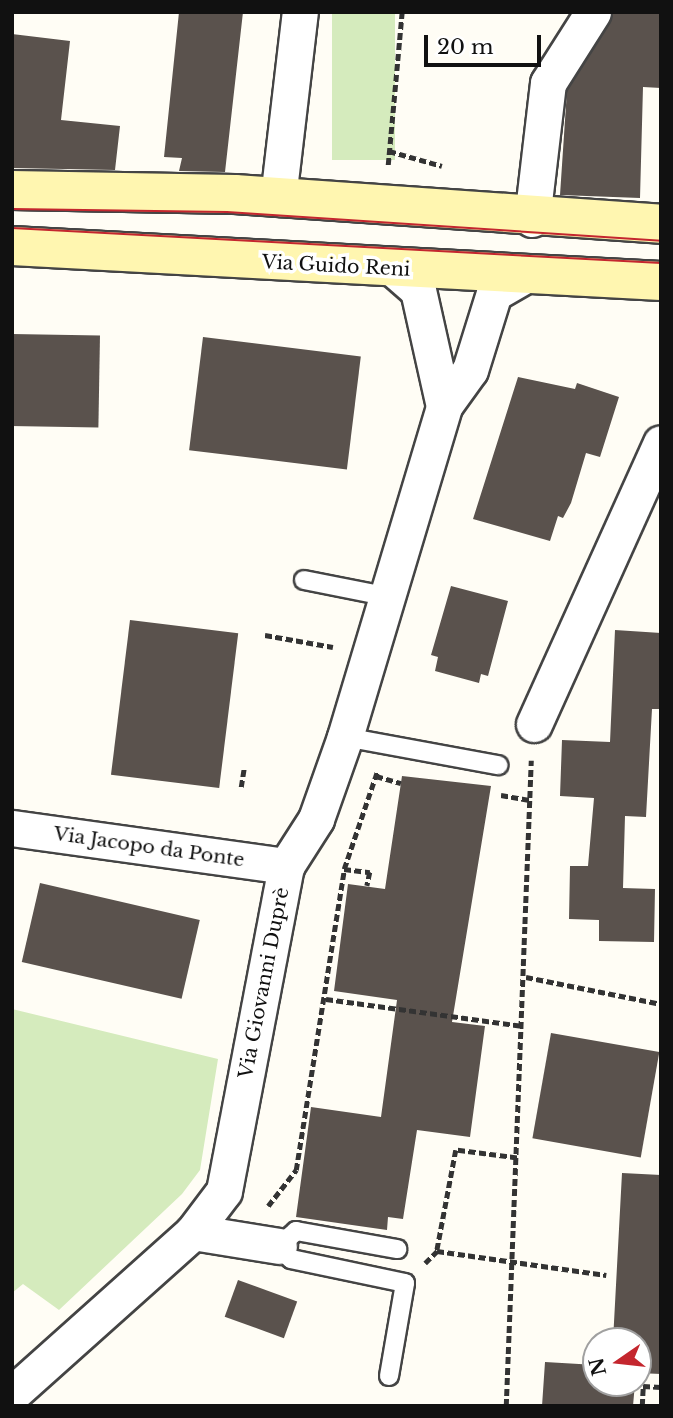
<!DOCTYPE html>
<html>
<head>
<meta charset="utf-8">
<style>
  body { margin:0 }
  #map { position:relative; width:673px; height:1418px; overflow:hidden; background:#fffdf5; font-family:"Libre Baskerville",serif }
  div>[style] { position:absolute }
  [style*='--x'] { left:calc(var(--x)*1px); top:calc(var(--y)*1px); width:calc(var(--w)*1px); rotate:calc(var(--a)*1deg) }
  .green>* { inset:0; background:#d5ebbd; transform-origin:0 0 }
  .building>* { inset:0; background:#5a524d; transform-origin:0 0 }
  .path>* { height:4.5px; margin-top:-2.25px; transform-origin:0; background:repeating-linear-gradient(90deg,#333 0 7px,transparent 0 10.5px) }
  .roads { filter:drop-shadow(2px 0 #444) drop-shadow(-2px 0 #444) drop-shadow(0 2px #444) drop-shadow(0 -2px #444) }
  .lane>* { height:18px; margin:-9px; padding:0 9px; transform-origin:9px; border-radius:9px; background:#fff }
  .street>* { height:35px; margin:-17.5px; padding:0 17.5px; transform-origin:17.5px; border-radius:17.5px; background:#fff }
  .secondary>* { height:38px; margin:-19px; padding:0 19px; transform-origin:19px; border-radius:19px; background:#fff6b0 }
  .tram>* { height:2px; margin:-1px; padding:0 1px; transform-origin:1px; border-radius:1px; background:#c4262e }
  span { translate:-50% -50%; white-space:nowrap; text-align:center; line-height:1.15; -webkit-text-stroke:7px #fff; paint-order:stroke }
  .street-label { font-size:19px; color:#111 }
  .frame { position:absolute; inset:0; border:14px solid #111; pointer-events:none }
  .north { position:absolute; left:582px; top:1327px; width:70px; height:70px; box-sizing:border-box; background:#fff; border:2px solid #a0a0a0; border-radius:50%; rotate:256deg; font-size:19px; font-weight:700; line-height:28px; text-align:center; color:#111 }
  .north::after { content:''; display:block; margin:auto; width:24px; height:32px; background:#c4262e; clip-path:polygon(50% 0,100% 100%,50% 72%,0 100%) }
  .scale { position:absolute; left:424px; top:35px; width:117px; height:32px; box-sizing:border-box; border:4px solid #111; border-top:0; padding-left:9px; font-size:21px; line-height:24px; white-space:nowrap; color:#111; -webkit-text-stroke:5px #fff; paint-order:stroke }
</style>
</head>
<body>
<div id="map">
  <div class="green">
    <i style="left:332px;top:12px;width:63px;height:148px"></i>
    <i style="clip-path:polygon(12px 1009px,218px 1059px,200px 1170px,182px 1194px,59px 1310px,23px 1284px,12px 1293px)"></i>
  </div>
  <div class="building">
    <i style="clip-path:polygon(179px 12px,243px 12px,225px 172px,179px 171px,182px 158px,164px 157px)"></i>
    <i style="clip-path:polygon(613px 12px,661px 12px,661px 88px,643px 87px,640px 198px,560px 195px,567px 90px)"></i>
    <i style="clip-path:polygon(12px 34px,70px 41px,61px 120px,120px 126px,115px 170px,12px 168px)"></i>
    <i style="left:12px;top:334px;width:88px;height:92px;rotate:1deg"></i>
    <i style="left:203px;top:337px;width:159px;height:114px;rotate:7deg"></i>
    <i style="clip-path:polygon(518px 377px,575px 389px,577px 383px,619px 397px,600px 457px,586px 453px,571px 503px,563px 518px,558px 516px,550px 541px,473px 519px)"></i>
    <i style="clip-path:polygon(451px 586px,508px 601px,488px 676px,481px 674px,479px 683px,435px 671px,438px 657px,431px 655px)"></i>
    <i style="left:130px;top:620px;width:109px;height:156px;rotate:7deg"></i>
    <i style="clip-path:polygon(615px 630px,661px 633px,661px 709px,652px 709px,646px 817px,625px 816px,623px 888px,655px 889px,654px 942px,599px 941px,599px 920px,569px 919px,570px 866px,588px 866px,594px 798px,560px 796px,562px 740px,610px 742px)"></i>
    <i style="clip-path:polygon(402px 776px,491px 786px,452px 1022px,485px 1026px,470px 1137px,417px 1130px,403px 1219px,388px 1217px,387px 1230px,296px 1217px,311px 1107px,381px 1117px,397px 1000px,334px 991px,348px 884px,385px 889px)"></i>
    <i style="left:40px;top:883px;width:164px;height:81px;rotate:13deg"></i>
    <i style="left:551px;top:1033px;width:110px;height:107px;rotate:10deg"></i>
    <i style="clip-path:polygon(622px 1173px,661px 1175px,661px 1374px,638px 1373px,638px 1341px,613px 1341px)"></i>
    <i style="left:238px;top:1280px;width:63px;height:39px;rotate:20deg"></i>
    <i style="clip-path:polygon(545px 1362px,596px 1365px,596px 1383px,635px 1383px,633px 1406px,542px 1406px)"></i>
  </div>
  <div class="path">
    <i style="--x:389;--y:151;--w:55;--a:15.8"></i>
    <i style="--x:388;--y:165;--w:154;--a:-84.8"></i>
    <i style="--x:265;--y:635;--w:69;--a:10"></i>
    <i style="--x:376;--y:776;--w:26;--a:16"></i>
    <i style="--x:241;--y:787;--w:19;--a:-81"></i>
    <i style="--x:501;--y:795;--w:29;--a:10"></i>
    <i style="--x:344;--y:869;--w:26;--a:7"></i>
    <i style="--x:370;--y:872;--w:14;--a:102"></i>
    <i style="--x:526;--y:977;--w:138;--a:11.3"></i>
    <i style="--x:326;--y:999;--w:199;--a:7.8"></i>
    <i style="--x:517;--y:1158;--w:62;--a:-172.5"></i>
    <i style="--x:456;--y:1150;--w:103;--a:100.7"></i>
    <i style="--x:437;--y:1251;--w:171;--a:8.1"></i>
    <i style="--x:268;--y:1206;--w:46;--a:-52.1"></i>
    <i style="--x:296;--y:1170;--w:305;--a:-80.9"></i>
    <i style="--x:344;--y:869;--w:102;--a:-71.2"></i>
    <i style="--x:425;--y:1263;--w:17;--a:-45"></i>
    <i style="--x:506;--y:1406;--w:646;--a:-87.78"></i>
    <i style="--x:642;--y:1406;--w:20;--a:-87"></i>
    <i style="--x:643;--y:1386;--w:18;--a:3"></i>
  </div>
  <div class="roads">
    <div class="lane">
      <i style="--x:304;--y:580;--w:88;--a:11.2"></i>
      <i style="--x:345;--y:737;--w:156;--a:10.4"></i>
      <i style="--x:389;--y:1376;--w:94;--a:-80.2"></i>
      <i style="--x:405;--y:1283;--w:116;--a:-168.1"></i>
      <i style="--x:291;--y:1259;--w:18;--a:-133"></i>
      <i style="--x:279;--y:1246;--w:23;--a:-41"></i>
      <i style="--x:296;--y:1231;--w:103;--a:10.1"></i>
    </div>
    <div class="street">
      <i style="--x:278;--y:198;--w:187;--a:-83.3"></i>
      <i style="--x:532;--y:219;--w:137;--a:-83.3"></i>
      <i style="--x:548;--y:83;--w:84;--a:-57.6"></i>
      <i style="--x:395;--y:270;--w:30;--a:41"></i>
      <i style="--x:418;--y:290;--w:119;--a:77.4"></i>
      <i style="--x:534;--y:724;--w:308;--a:-65.7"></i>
      <i style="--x:12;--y:828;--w:277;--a:7.9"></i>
      <i style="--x:193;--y:1232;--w:87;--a:9.2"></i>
      <i style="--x:12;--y:1394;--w:243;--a:-41.8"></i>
      <i style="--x:193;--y:1232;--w:51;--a:-52.9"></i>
      <i style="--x:224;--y:1191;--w:331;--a:-79.2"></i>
      <i style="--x:286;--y:866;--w:56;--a:-57.4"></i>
      <i style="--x:316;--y:819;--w:87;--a:-70.5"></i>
      <i style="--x:345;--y:737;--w:345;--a:-73.3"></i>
      <i style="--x:444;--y:406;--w:44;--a:-54.2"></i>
      <i style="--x:470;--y:370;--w:81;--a:-72.7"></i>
      <i style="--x:494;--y:293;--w:34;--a:-30"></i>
    </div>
    <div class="secondary">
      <i style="--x:12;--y:190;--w:223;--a:1"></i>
      <i style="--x:235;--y:194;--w:427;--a:4"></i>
      <i style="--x:12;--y:246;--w:650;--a:3.09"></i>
    </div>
  </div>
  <div class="tram">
    <i style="--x:12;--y:209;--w:215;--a:0.8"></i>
    <i style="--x:227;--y:212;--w:435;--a:3.8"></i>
    <i style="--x:12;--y:228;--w:650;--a:3.09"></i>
  </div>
  <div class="street-label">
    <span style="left:336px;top:266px;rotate:3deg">Via Guido Reni</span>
    <span style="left:149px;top:847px;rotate:8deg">Via Jacopo da Ponte</span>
    <span style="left:264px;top:983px;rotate:-79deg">Via Giovanni Duprè</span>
  </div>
  <div class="frame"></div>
  <div class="north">N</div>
  <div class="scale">20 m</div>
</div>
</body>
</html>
